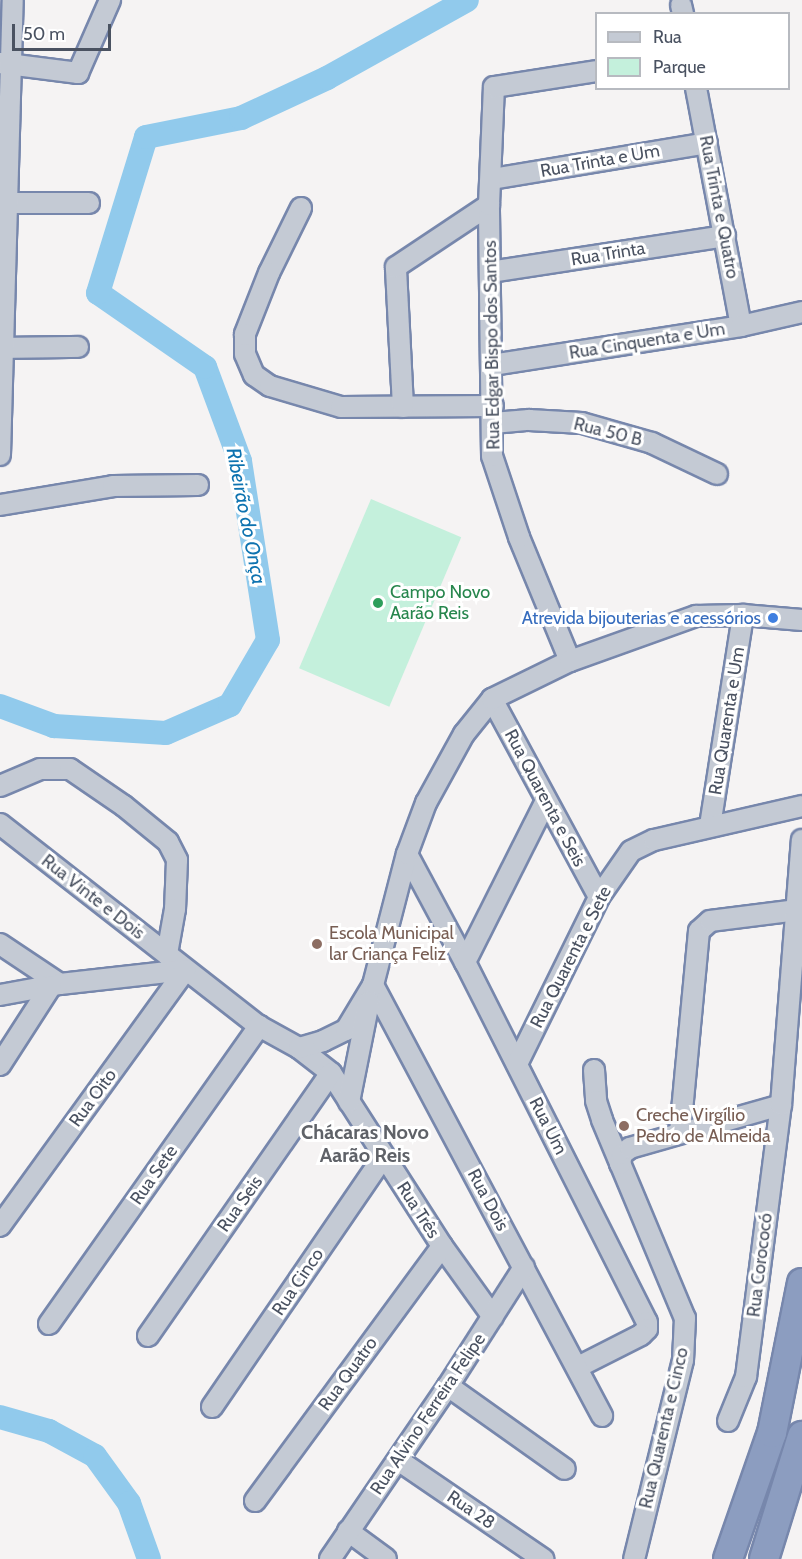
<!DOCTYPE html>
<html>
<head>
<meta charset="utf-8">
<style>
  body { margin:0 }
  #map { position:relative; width:802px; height:1559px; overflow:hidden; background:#f5f3f3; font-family:Cabin,sans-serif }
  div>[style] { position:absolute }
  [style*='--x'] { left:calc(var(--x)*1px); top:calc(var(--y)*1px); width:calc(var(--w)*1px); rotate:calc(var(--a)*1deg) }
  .green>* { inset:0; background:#c4f0dc; transform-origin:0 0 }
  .river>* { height:24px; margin:-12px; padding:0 12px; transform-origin:12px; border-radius:12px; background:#91caec }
  .roads { filter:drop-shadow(2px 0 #7787ac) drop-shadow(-2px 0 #7787ac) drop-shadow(0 2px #7787ac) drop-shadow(0 -2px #7787ac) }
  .minor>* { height:20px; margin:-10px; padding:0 10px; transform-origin:10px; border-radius:10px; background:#c4cad4 }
  .highway>* { height:28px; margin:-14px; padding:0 14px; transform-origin:14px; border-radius:14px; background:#8c9dc0 }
  .dots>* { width:16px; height:16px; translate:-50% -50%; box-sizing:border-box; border:3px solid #fff; border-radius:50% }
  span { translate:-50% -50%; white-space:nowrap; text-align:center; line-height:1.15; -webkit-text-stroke:6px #fff; paint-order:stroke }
  .street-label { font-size:18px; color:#4a5261 }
  .leisure-label { font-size:18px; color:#27864d }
  .left { translate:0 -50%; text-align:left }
  .shop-label { font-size:18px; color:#366cbe }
  .right { translate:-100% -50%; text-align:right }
  .education-label { font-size:18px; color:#785e54 }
  .water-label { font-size:20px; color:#0e73b0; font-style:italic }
  .neighbourhood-label { font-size:20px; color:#5f6268; font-weight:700 }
  .legend { position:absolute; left:595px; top:12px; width:195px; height:78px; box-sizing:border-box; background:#fff; border:2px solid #b7bac0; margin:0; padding:8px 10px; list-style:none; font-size:18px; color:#4a5261 }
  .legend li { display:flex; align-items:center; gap:12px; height:30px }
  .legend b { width:30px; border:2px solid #b7bac0 }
  .scale { position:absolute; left:12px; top:24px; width:99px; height:27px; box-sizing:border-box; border:3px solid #4a5261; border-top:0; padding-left:8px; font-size:18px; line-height:21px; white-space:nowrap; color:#4a5261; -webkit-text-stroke:4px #fff; paint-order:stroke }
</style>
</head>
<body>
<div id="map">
  <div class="green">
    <i style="left:371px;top:499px;width:98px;height:184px;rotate:23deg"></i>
  </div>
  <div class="river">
    <i style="--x:0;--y:706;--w:58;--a:20.3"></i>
    <i style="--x:54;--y:726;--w:112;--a:3.6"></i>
    <i style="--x:166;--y:733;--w:70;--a:-23.6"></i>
    <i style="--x:230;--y:705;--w:75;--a:-59.7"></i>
    <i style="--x:268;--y:640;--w:181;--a:-98.9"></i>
    <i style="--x:240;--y:461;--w:100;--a:-110.4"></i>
    <i style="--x:205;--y:367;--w:130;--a:-145.3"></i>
    <i style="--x:98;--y:293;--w:163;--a:-72.9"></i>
    <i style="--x:146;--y:137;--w:97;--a:-11.3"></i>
    <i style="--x:241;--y:118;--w:95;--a:-24.9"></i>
    <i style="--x:327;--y:78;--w:160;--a:-29.1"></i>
    <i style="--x:0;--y:1417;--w:51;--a:15.9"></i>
    <i style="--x:49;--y:1431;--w:52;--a:28.5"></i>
    <i style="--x:95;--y:1456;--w:58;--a:54.1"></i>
    <i style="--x:129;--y:1503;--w:59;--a:70.3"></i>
  </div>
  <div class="roads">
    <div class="minor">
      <i style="--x:681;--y:5;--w:9;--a:77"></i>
      <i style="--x:0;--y:63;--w:79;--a:7.3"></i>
      <i style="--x:78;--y:73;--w:80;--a:-66.3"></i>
      <i style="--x:696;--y:88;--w:242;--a:79.3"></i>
      <i style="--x:492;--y:179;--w:218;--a:-9.5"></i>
      <i style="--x:6;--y:203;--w:83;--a:0"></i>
      <i style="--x:301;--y:208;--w:72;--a:116.2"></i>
      <i style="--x:269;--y:273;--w:66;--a:111.5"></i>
      <i style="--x:245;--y:334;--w:20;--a:90"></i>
      <i style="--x:245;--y:354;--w:23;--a:67"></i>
      <i style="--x:254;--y:375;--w:19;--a:35"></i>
      <i style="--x:270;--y:386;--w:74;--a:16.5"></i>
      <i style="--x:341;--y:407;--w:152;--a:-0.4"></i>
      <i style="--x:490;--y:272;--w:238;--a:-8.7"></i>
      <i style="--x:3;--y:348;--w:75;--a:-0.8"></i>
      <i style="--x:492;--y:365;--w:252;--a:-8.9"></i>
      <i style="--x:741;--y:326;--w:63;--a:-12.9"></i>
      <i style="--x:403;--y:407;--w:140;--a:-92.9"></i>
      <i style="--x:396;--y:267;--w:112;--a:-33.7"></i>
      <i style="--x:493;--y:423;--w:36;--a:-5"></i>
      <i style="--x:529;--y:420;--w:53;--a:3.2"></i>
      <i style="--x:582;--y:423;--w:73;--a:15.9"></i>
      <i style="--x:652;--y:443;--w:72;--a:25.5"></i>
      <i style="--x:0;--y:455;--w:455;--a:-88.4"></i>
      <i style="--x:0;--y:505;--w:115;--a:-9.5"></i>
      <i style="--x:113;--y:486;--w:85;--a:-0.7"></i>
      <i style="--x:570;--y:661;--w:134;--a:-112.4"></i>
      <i style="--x:519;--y:537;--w:85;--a:-108.4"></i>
      <i style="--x:492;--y:456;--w:251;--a:-90.7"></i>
      <i style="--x:489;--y:205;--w:118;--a:-87.6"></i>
      <i style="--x:494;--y:87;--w:103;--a:-8.9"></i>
      <i style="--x:492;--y:699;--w:225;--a:61.6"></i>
      <i style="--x:0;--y:786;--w:43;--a:-23"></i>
      <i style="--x:40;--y:769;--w:30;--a:0"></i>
      <i style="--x:70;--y:769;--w:65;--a:34.4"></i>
      <i style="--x:124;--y:806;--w:57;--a:39.3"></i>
      <i style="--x:168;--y:842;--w:20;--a:63"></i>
      <i style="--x:177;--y:860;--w:49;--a:92.3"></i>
      <i style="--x:175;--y:909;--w:46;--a:100.1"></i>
      <i style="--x:0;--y:824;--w:328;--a:38"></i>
      <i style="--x:259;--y:1026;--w:46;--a:28.8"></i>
      <i style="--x:299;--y:1048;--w:41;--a:38"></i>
      <i style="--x:331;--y:1073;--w:206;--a:57.3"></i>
      <i style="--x:442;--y:1246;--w:87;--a:54.3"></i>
      <i style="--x:710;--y:826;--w:214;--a:-81.1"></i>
      <i style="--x:407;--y:854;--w:123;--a:61.8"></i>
      <i style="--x:465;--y:962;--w:403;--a:63.2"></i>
      <i style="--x:647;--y:1322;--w:7;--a:90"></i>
      <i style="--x:647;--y:1329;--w:8;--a:135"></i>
      <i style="--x:641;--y:1335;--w:71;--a:153.1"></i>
      <i style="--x:0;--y:944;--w:72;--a:33.7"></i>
      <i style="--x:465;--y:962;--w:180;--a:-63.3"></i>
      <i style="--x:373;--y:985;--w:488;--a:62"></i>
      <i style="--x:0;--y:995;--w:61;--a:-10.4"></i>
      <i style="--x:60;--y:984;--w:126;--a:-6.4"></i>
      <i style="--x:299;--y:1048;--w:25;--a:-16"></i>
      <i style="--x:323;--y:1041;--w:25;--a:-26"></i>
      <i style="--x:346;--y:1030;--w:52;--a:-59"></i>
      <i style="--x:373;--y:985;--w:135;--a:-75.5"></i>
      <i style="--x:407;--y:854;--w:54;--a:-69.6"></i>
      <i style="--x:426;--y:803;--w:79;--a:-61.2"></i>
      <i style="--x:464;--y:734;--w:45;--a:-51.3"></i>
      <i style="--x:492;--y:699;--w:87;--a:-26"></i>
      <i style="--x:570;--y:661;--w:134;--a:-19.7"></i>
      <i style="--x:696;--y:616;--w:47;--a:-1.2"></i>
      <i style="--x:743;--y:615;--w:59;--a:4.8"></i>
      <i style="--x:517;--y:1064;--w:186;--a:-63.8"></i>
      <i style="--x:599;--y:897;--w:56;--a:-55.2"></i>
      <i style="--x:631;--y:851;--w:25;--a:-26"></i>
      <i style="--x:654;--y:840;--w:152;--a:-12.9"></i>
      <i style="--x:0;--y:1065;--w:94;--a:-57.2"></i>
      <i style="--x:594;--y:1070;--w:31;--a:86"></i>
      <i style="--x:596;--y:1101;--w:20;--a:72"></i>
      <i style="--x:602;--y:1120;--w:215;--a:67.3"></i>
      <i style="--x:685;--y:1318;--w:42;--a:92.7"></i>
      <i style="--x:683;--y:1360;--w:205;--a:103.8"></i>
      <i style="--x:349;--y:1102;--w:102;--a:-78.7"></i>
      <i style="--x:680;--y:1132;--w:202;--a:-84.6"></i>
      <i style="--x:699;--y:931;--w:15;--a:-42"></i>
      <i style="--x:710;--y:921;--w:88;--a:-7.2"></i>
      <i style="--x:620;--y:1164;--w:10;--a:-79"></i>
      <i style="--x:622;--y:1154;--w:10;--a:-37"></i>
      <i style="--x:630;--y:1148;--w:157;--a:-15.9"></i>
      <i style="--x:0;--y:1226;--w:316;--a:-54.1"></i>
      <i style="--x:49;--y:1324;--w:365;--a:-54.8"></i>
      <i style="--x:148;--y:1336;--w:320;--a:-55.2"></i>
      <i style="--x:448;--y:1386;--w:143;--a:35.4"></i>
      <i style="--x:212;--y:1407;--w:303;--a:-55.6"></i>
      <i style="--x:728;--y:1421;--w:48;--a:-67.8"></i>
      <i style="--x:746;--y:1377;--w:274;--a:-82.7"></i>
      <i style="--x:781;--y:1105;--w:266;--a:-85.5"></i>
      <i style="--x:398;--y:1460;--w:176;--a:34.3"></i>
      <i style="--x:255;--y:1501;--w:316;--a:-53.7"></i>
      <i style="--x:348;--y:1531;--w:47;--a:36.4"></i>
      <i style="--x:330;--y:1559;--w:209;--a:-55.7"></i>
      <i style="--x:448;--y:1386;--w:141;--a:-57.4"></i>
    </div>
    <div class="highway">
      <i style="--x:728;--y:1559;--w:133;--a:-70.8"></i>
      <i style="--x:772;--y:1433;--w:153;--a:-78.7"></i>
      <i style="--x:764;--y:1559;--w:129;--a:-72.8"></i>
    </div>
  </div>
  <div class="dots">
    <i style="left:378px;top:603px;background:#2e9e5b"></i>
    <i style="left:773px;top:618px;background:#3f7fe0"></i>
    <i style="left:317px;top:944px;background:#8d6e63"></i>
    <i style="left:624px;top:1126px;background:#8d6e63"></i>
  </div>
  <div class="street-label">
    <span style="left:600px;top:161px;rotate:-10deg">Rua Trinta e Um</span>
    <span style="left:719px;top:207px;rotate:79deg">Rua Trinta e Quatro</span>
    <span style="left:608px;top:254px;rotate:-9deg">Rua Trinta</span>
    <span style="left:647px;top:341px;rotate:-9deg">Rua Cinquenta e Um</span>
    <span style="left:492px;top:345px;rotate:-91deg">Rua Edgar Bispo dos Santos</span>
    <span style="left:608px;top:432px;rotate:14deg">Rua 50 B</span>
    <span style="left:727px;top:721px;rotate:-81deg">Rua Quarenta e Um</span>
    <span style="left:545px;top:798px;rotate:62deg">Rua Quarenta e Seis</span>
    <span style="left:93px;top:897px;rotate:38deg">Rua Vinte e Dois</span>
    <span style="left:571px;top:957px;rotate:-63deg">Rua Quarenta e Sete</span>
    <span style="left:93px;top:1098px;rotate:-54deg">Rua Oito</span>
    <span style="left:548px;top:1126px;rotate:63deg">Rua Um</span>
    <span style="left:154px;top:1175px;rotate:-55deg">Rua Sete</span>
    <span style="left:488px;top:1200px;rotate:62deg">Rua Dois</span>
    <span style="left:240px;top:1204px;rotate:-55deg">Rua Seis</span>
    <span style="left:418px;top:1210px;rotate:57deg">Rua Três</span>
    <span style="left:760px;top:1265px;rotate:-83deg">Rua Corococó</span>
    <span style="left:298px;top:1282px;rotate:-56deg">Rua Cinco</span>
    <span style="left:348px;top:1374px;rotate:-54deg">Rua Quatro</span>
    <span style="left:428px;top:1414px;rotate:-56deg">Rua Alvino Ferreira Felipe</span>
    <span style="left:664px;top:1428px;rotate:-77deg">Rua Quarenta e Cinco</span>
    <span style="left:471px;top:1510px;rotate:34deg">Rua 28</span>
  </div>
  <div class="leisure-label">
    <span class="left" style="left:390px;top:603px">Campo Novo<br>Aarão Reis</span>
  </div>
  <div class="shop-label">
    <span class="right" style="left:761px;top:618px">Atrevida bijouterias e acessórios</span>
  </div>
  <div class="education-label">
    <span class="left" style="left:329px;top:944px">Escola Municipal<br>lar Criança Feliz</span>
    <span class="left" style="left:636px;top:1126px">Creche Virgílio<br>Pedro de Almeida</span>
  </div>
  <div class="water-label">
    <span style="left:246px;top:516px;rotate:79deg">Ribeirão do Onça</span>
  </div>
  <div class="neighbourhood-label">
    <span style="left:365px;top:1144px">Chácaras Novo<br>Aarão Reis</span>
  </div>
  <ul class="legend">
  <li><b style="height:8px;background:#c4cad4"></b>Rua</li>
  <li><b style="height:16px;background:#c4f0dc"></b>Parque</li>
  </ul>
  <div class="scale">50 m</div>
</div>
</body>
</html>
